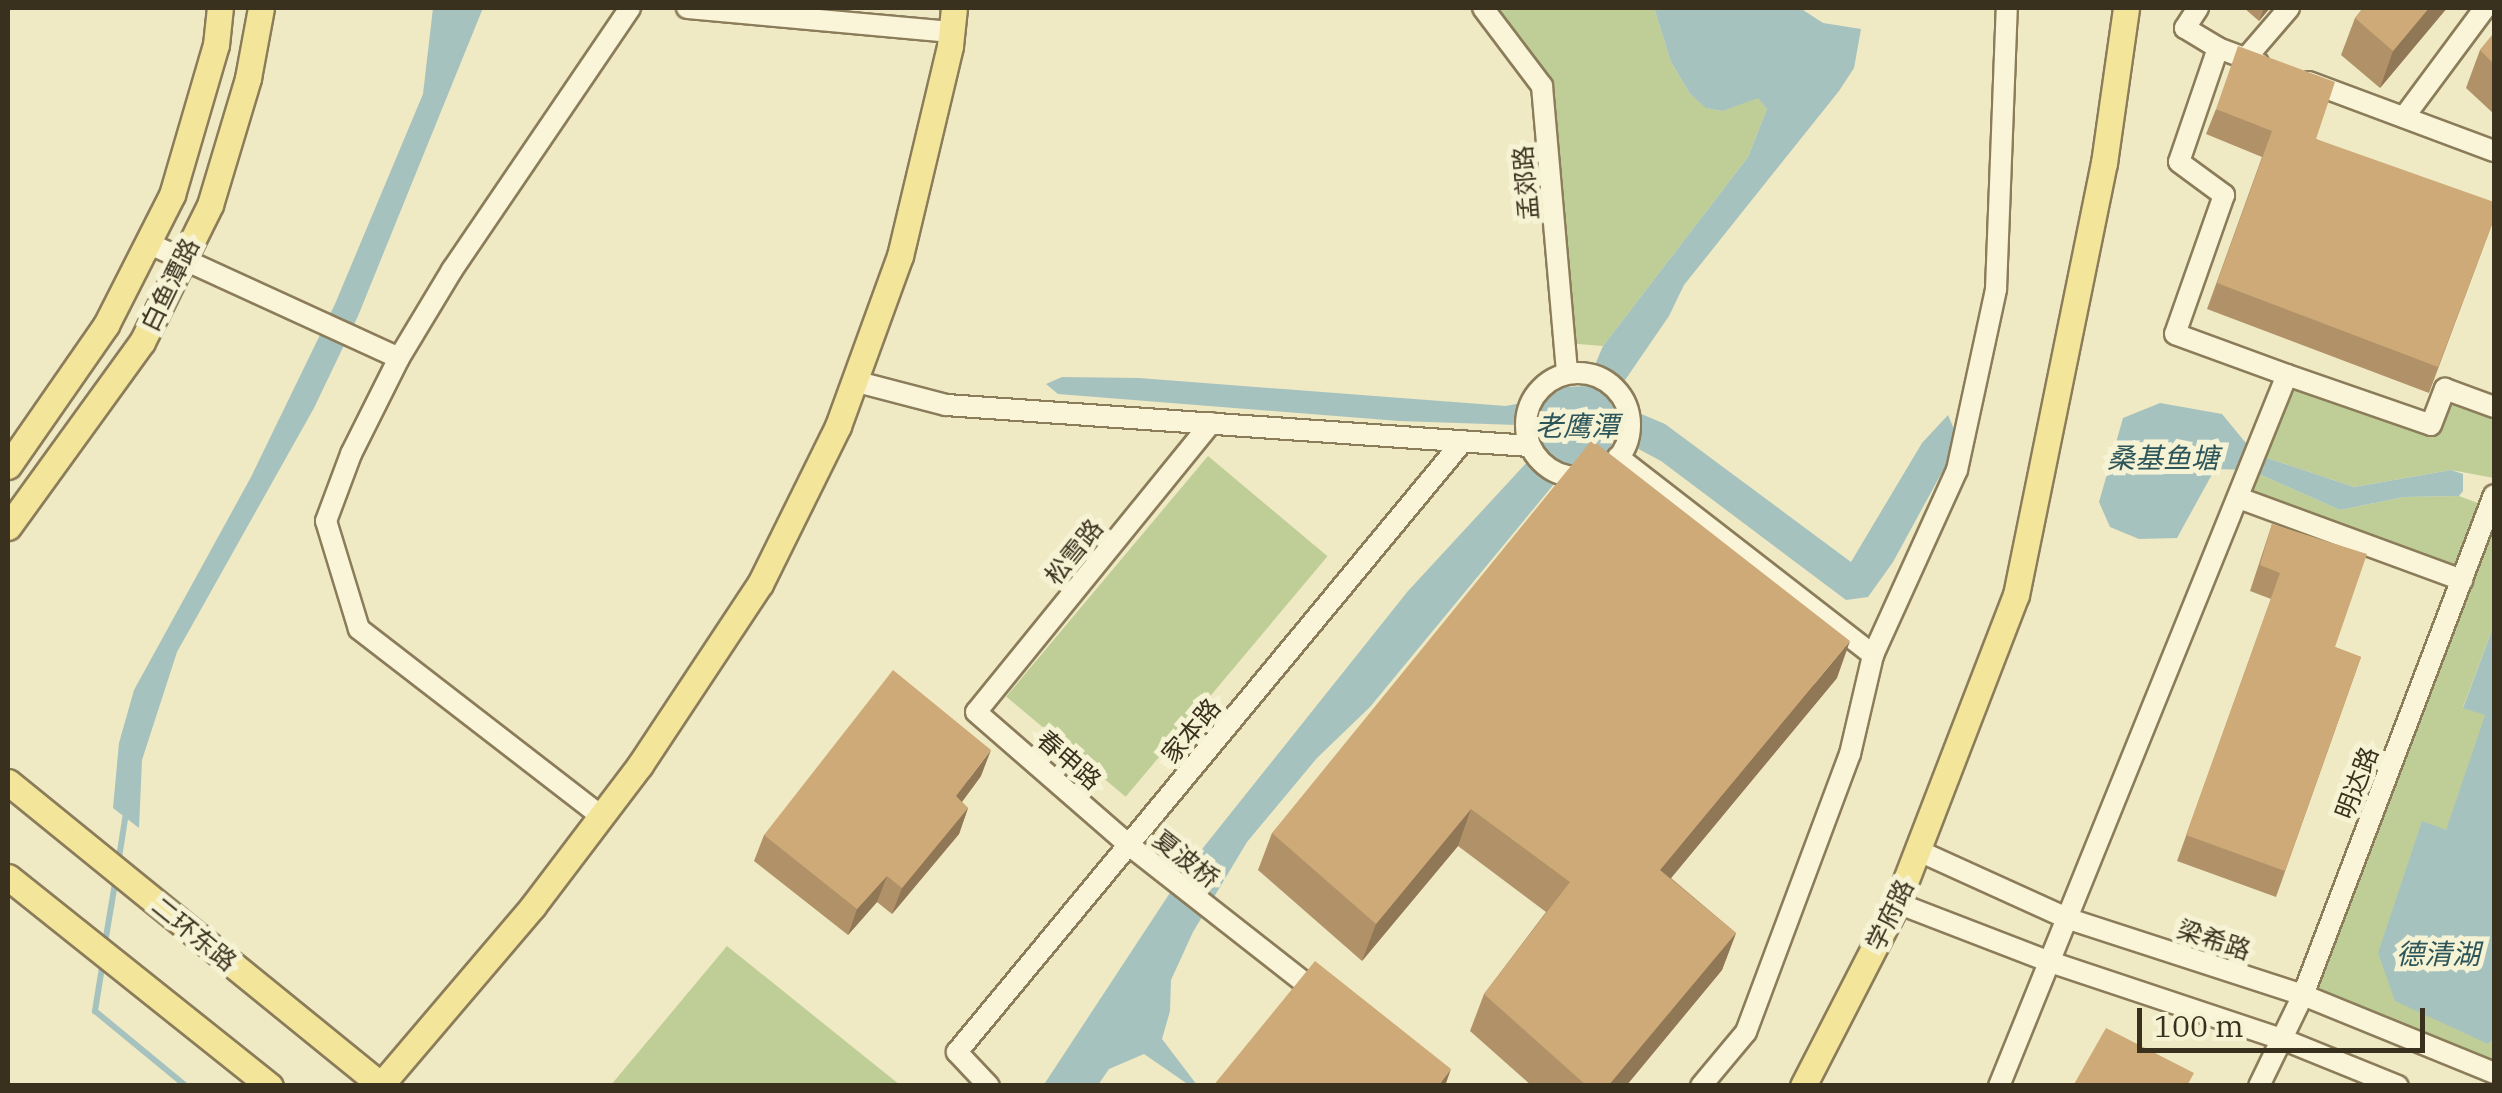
<!DOCTYPE html>
<html>
<head>
<meta charset="utf-8">
<style>
  body { margin:0 }
  #map { position:relative; width:2502px; height:1093px; overflow:hidden; background:#efe9c4; font-family:"IBM Plex Serif","Noto Sans SC",serif }
  div>[style] { position:absolute }
  [style*='--x'] { left:calc(var(--x)*1px); top:calc(var(--y)*1px); width:calc(var(--w)*1px); rotate:calc(var(--a)*1deg) }
  .green>* { inset:0; background:#bfce97; transform-origin:0 0 }
  .water>* { inset:0; background:#a6c2bf }
  .stream>* { height:6px; margin:-3px; padding:0 3px; transform-origin:3px; border-radius:3px; background:#a6c2bf }
  .roads { filter:drop-shadow(2px 0 #8b7c5a) drop-shadow(-2px 0 #8b7c5a) drop-shadow(0 2px #8b7c5a) drop-shadow(0 -2px #8b7c5a) }
  .minor>* { height:20px; margin:-10px; padding:0 10px; transform-origin:10px; border-radius:10px; background:#faf5d8 }
  .minor>.ring { margin:-10px; padding:0; box-sizing:content-box; background:none; border:20px solid #faf5d8; border-radius:50% }
  .major>* { height:25px; margin:-12.5px; padding:0 12.5px; transform-origin:12.5px; border-radius:12.5px; background:#f3e69b }
  .wall>* { inset:0; background:#b19268 }
  .shaded-wall>* { inset:0; background:#907755 }
  .building>* { inset:0; background:#ceaa79 }
  span { translate:-50% -50%; white-space:nowrap; text-align:center; line-height:1.15; -webkit-text-stroke:10px #f6f2d4; paint-order:stroke }
  .street-label { font-size:25px; color:#3a301e }
  .water-label { font-size:28px; color:#2d565a; font-style:italic }
  .frame { position:absolute; inset:0; border:10px solid #3a301e; pointer-events:none }
  .scale { position:absolute; left:2137px; top:1008px; width:288px; height:45px; box-sizing:border-box; border:5px solid #3a301e; border-top:0; padding-left:12px; font-size:30px; line-height:35px; white-space:nowrap; color:#3a301e; -webkit-text-stroke:8px #f6f2d4; paint-order:stroke }
</style>
</head>
<body>
<div id="map">
  <div class="green">
    <i style="clip-path:polygon(1483px 8px,1654px 8px,1671px 62px,1690px 94px,1707px 108px,1723px 111px,1758px 97px,1767px 109px,1748px 157px,1603px 346px,1566px 343px,1542px 86px)"></i>
    <i style="clip-path:polygon(2287px 375px,2430px 425px,2445px 389px,2494px 407px,2494px 478px,2451px 470px,2354px 487px,2255px 454px)"></i>
    <i style="left:1208px;top:456px;width:156px;height:314px;rotate:40deg"></i>
    <i style="clip-path:polygon(2250px 470px,2340px 510px,2404px 497px,2459px 496px,2494px 509px,2494px 625px,2463px 707px,2486px 714px,2446px 831px,2423px 822px,2488px 1044px,2494px 1040px,2494px 1073px,2303px 995px,2462px 580px,2239px 498px)"></i>
    <i style="clip-path:polygon(727px 946px,900px 1085px,611px 1085px)"></i>
  </div>
  <div class="water">
    <i style="clip-path:polygon(433px 8px,483px 8px,358px 316px,314px 408px,177px 652px,142px 760px,139px 828px,113px 808px,119px 743px,134px 690px,251px 477px,335px 304px,423px 94px)"></i>
    <i style="clip-path:polygon(1654px 8px,1800px 8px,1823px 23px,1861px 29px,1854px 68px,1839px 91px,1684px 285px,1669px 316px,1610px 402px,1615px 411px,1639px 413px,1665px 424px,1851px 562px,1922px 443px,1948px 415px,1959px 441px,1893px 562px,1868px 597px,1846px 600px,1661px 461px,1616px 437px,1606px 455px,1589px 465px,1568px 467px,1370px 707px,1317px 758px,1247px 842px,1193px 932px,1171px 980px,1170px 1011px,1162px 1039px,1197px 1085px,1189px 1085px,1144px 1054px,1109px 1069px,1098px 1085px,1043px 1086px,1183px 873px,1408px 591px,1541px 447px,1536px 431px,1517px 425px,1399px 421px,1058px 394px,1046px 384px,1062px 377px,1139px 378px,1506px 406px,1547px 398px,1565px 387px,1586px 386px,1603px 346px,1748px 157px,1767px 109px,1758px 98px,1723px 111px,1706px 108px,1690px 94px,1671px 62px)"></i>
    <i style="clip-path:polygon(2160px 403px,2222px 414px,2255px 454px,2354px 487px,2451px 470px,2463px 474px,2463px 491px,2459px 496px,2404px 497px,2340px 510px,2250px 470px,2215px 469px,2177px 538px,2139px 539px,2110px 527px,2099px 502px,2123px 418px)"></i>
    <i style="clip-path:polygon(2494px 625px,2494px 1040px,2488px 1044px,2395px 1001px,2378px 953px,2422px 821px,2446px 830px,2485px 715px,2463px 708px)"></i>
  </div>
  <div class="stream">
    <i style="--x:118;--y:864;--w:52;--a:-81.1"></i>
    <i style="--x:105;--y:943;--w:67;--a:-80.5"></i>
    <i style="--x:103;--y:961;--w:51;--a:99.1"></i>
    <i style="--x:95;--y:1011;--w:118;--a:39.5"></i>
  </div>
  <div class="roads">
    <div class="minor">
      <i style="--x:687;--y:8;--w:266;--a:5.2"></i>
      <i style="--x:1483;--y:8;--w:98;--a:52.9"></i>
      <i style="--x:1542;--y:86;--w:288;--a:85"></i>
      <i style="--x:2198;--y:8;--w:24;--a:123"></i>
      <i style="--x:2185;--y:28;--w:39;--a:31"></i>
      <i style="--x:2218;--y:48;--w:43;--a:20.6"></i>
      <i style="--x:2218;--y:48;--w:120;--a:108.9"></i>
      <i style="--x:2179;--y:162;--w:56;--a:36.3"></i>
      <i style="--x:2224;--y:195;--w:147;--a:109.4"></i>
      <i style="--x:2175;--y:334;--w:119;--a:20.1"></i>
      <i style="--x:2246;--y:58;--w:66;--a:-49.3"></i>
      <i style="--x:2309;--y:82;--w:197;--a:20.5"></i>
      <i style="--x:2404;--y:117;--w:136;--a:-53.4"></i>
      <i style="--x:148;--y:243;--w:276;--a:24.6"></i>
      <i class="ring" style="left:1526px;top:373px;width:84px;height:84px"></i>
      <i style="--x:854;--y:381;--w:95;--a:14.6"></i>
      <i style="--x:946;--y:405;--w:584;--a:4.02"></i>
      <i style="--x:1211;--y:423;--w:372;--a:129.1"></i>
      <i style="--x:976;--y:712;--w:203;--a:41"></i>
      <i style="--x:1129;--y:845;--w:243;--a:38.1"></i>
      <i style="--x:1618;--y:457;--w:323;--a:37.8"></i>
      <i style="--x:2239;--y:498;--w:238;--a:20.2"></i>
      <i style="--x:601;--y:816;--w:306;--a:-142.3"></i>
      <i style="--x:359;--y:629;--w:113;--a:-107"></i>
      <i style="--x:326;--y:521;--w:72;--a:-69.5"></i>
      <i style="--x:351;--y:454;--w:107;--a:-63.4"></i>
      <i style="--x:399;--y:358;--w:103;--a:-58.9"></i>
      <i style="--x:452;--y:270;--w:317;--a:-55.8"></i>
      <i style="--x:1919;--y:851;--w:165;--a:24.4"></i>
      <i style="--x:2069;--y:919;--w:246;--a:18"></i>
      <i style="--x:2303;--y:995;--w:206;--a:22.2"></i>
      <i style="--x:1897;--y:903;--w:164;--a:21.1"></i>
      <i style="--x:2050;--y:962;--w:244;--a:18.4"></i>
      <i style="--x:2282;--y:1039;--w:125;--a:22.1"></i>
      <i style="--x:989;--y:1086;--w:47;--a:-133.3"></i>
      <i style="--x:957;--y:1052;--w:793;--a:-50.37"></i>
      <i style="--x:1701;--y:1086;--w:70;--a:-50.2"></i>
      <i style="--x:1746;--y:1032;--w:297;--a:-69.5"></i>
      <i style="--x:1850;--y:754;--w:102;--a:-76.9"></i>
      <i style="--x:1873;--y:655;--w:203;--a:-65.6"></i>
      <i style="--x:1957;--y:470;--w:185;--a:-77.8"></i>
      <i style="--x:1996;--y:289;--w:281;--a:-87.8"></i>
      <i style="--x:1999;--y:1086;--w:767;--a:-67.95"></i>
      <i style="--x:2287;--y:375;--w:152;--a:19.1"></i>
      <i style="--x:2431;--y:425;--w:39;--a:-69"></i>
      <i style="--x:2445;--y:389;--w:52;--a:20.2"></i>
      <i style="--x:2259;--y:1086;--w:101;--a:-64.2"></i>
      <i style="--x:2303;--y:995;--w:535;--a:-69.09"></i>
    </div>
    <div class="major">
      <i style="--x:8;--y:466;--w:172;--a:-55.2"></i>
      <i style="--x:106;--y:325;--w:146;--a:-63.1"></i>
      <i style="--x:172;--y:195;--w:156;--a:-73.7"></i>
      <i style="--x:216;--y:45;--w:37;--a:-84"></i>
      <i style="--x:8;--y:527;--w:228;--a:-54.1"></i>
      <i style="--x:142;--y:342;--w:153;--a:-63.6"></i>
      <i style="--x:210;--y:205;--w:133;--a:-73.3"></i>
      <i style="--x:248;--y:78;--w:71;--a:-79.5"></i>
      <i style="--x:8;--y:782;--w:482;--a:39.1"></i>
      <i style="--x:8;--y:877;--w:335;--a:38.6"></i>
      <i style="--x:380;--y:1086;--w:236;--a:-49.6"></i>
      <i style="--x:533;--y:906;--w:177;--a:-52.8"></i>
      <i style="--x:640;--y:765;--w:217;--a:-56.5"></i>
      <i style="--x:760;--y:584;--w:176;--a:-63.7"></i>
      <i style="--x:838;--y:426;--w:181;--a:-70"></i>
      <i style="--x:900;--y:256;--w:216;--a:-76.6"></i>
      <i style="--x:950;--y:46;--w:38;--a:-84"></i>
      <i style="--x:1803;--y:1086;--w:206;--a:-62.8"></i>
      <i style="--x:1897;--y:903;--w:330;--a:-68.9"></i>
      <i style="--x:2016;--y:595;--w:441;--a:-78.5"></i>
      <i style="--x:2104;--y:163;--w:157;--a:-81.9"></i>
    </div>
  </div>
  <div class="wall">
    <i style="clip-path:polygon(2244px 8px,2270px 8px,2259px 21px)"></i>
    <i style="clip-path:polygon(2363px 8px,2447px 8px,2380px 88px,2341px 55px,2355px 18px)"></i>
    <i style="clip-path:polygon(2494px 33px,2494px 114px,2466px 88px,2480px 50px)"></i>
    <i style="clip-path:polygon(2216px 109px,2316px 139px,2494px 219px,2429px 393px,2207px 309px,2262px 157px,2206px 134px)"></i>
    <i style="clip-path:polygon(2272px 524px,2335px 647px,2361px 657px,2276px 897px,2177px 861px,2271px 599px,2250px 591px)"></i>
    <i style="clip-path:polygon(1837px 678px,1671px 878px,1736px 933px,1722px 970px,1626px 1086px,1532px 1086px,1470px 1031px,1484px 994px,1546px 912px,1458px 846px,1362px 961px,1258px 870px,1272px 833px)"></i>
    <i style="clip-path:polygon(981px 776px,962px 802px,968px 808px,959px 834px,892px 914px,877px 902px,848px 935px,754px 861px,764px 835px)"></i>
  </div>
  <div class="shaded-wall">
    <i style="clip-path:polygon(2264px 8px,2270px 8px,2259px 21px)"></i>
    <i style="clip-path:polygon(2429px 8px,2447px 8px,2380px 88px,2393px 51px)"></i>
    <i style="clip-path:polygon(1850px 641px,1837px 678px,1647px 907px,1660px 870px)"></i>
    <i style="clip-path:polygon(991px 750px,981px 776px,947px 822px,956px 796px)"></i>
    <i style="clip-path:polygon(968px 808px,959px 834px,892px 914px,902px 888px)"></i>
    <i style="clip-path:polygon(1471px 809px,1458px 846px,1362px 961px,1376px 924px)"></i>
    <i style="clip-path:polygon(887px 876px,877px 902px,848px 935px,857px 909px)"></i>
    <i style="clip-path:polygon(1736px 933px,1722px 970px,1626px 1086px,1608px 1086px)"></i>
    <i style="clip-path:polygon(1451px 1069px,1445px 1086px,1438px 1086px)"></i>
  </div>
  <div class="building">
    <i style="clip-path:polygon(2363px 8px,2429px 8px,2393px 51px,2355px 18px)"></i>
    <i style="clip-path:polygon(2494px 33px,2494px 64px,2480px 50px)"></i>
    <i style="clip-path:polygon(2238px 46px,2335px 82px,2316px 139px,2494px 202px,2494px 219px,2438px 367px,2217px 283px,2272px 131px,2216px 109px)"></i>
    <i style="clip-path:polygon(1592px 440px,1850px 641px,1660px 870px,1736px 933px,1608px 1086px,1587px 1086px,1484px 994px,1570px 882px,1471px 809px,1376px 924px,1272px 833px)"></i>
    <i style="clip-path:polygon(2272px 524px,2367px 554px,2335px 647px,2361px 657px,2285px 871px,2186px 835px,2280px 573px,2260px 565px)"></i>
    <i style="clip-path:polygon(893px 670px,991px 750px,956px 796px,968px 808px,902px 888px,887px 876px,857px 909px,764px 835px)"></i>
    <i style="clip-path:polygon(1315px 961px,1451px 1069px,1438px 1086px,1213px 1086px)"></i>
    <i style="clip-path:polygon(2106px 1028px,2194px 1073px,2187px 1086px,2073px 1086px)"></i>
  </div>
  <div class="street-label">
    <span style="left:1526px;top:183px;rotate:-95deg">孟郊路</span>
    <span style="left:170px;top:285px;rotate:-64deg">白鱼潭路</span>
    <span style="left:1074px;top:552px;rotate:-51deg">松雪路</span>
    <span style="left:1191px;top:731px;rotate:-50deg">家本路</span>
    <span style="left:1069px;top:760px;rotate:41deg">春申路</span>
    <span style="left:2357px;top:783px;rotate:-69deg">明达路</span>
    <span style="left:1186px;top:859px;rotate:38deg">夏波桥</span>
    <span style="left:1890px;top:915px;rotate:-64deg">学府路</span>
    <span style="left:194px;top:934px;rotate:39deg">二环东路</span>
    <span style="left:2214px;top:940px;rotate:18deg">梁希路</span>
  </div>
  <div class="water-label">
    <span style="left:1577px;top:426px">老鹰潭</span>
    <span style="left:2163px;top:458px">桑基鱼塘</span>
    <span style="left:2438px;top:954px">德清湖</span>
  </div>
  <div class="frame"></div>
  <div class="scale">100 m</div>
</div>
</body>
</html>
